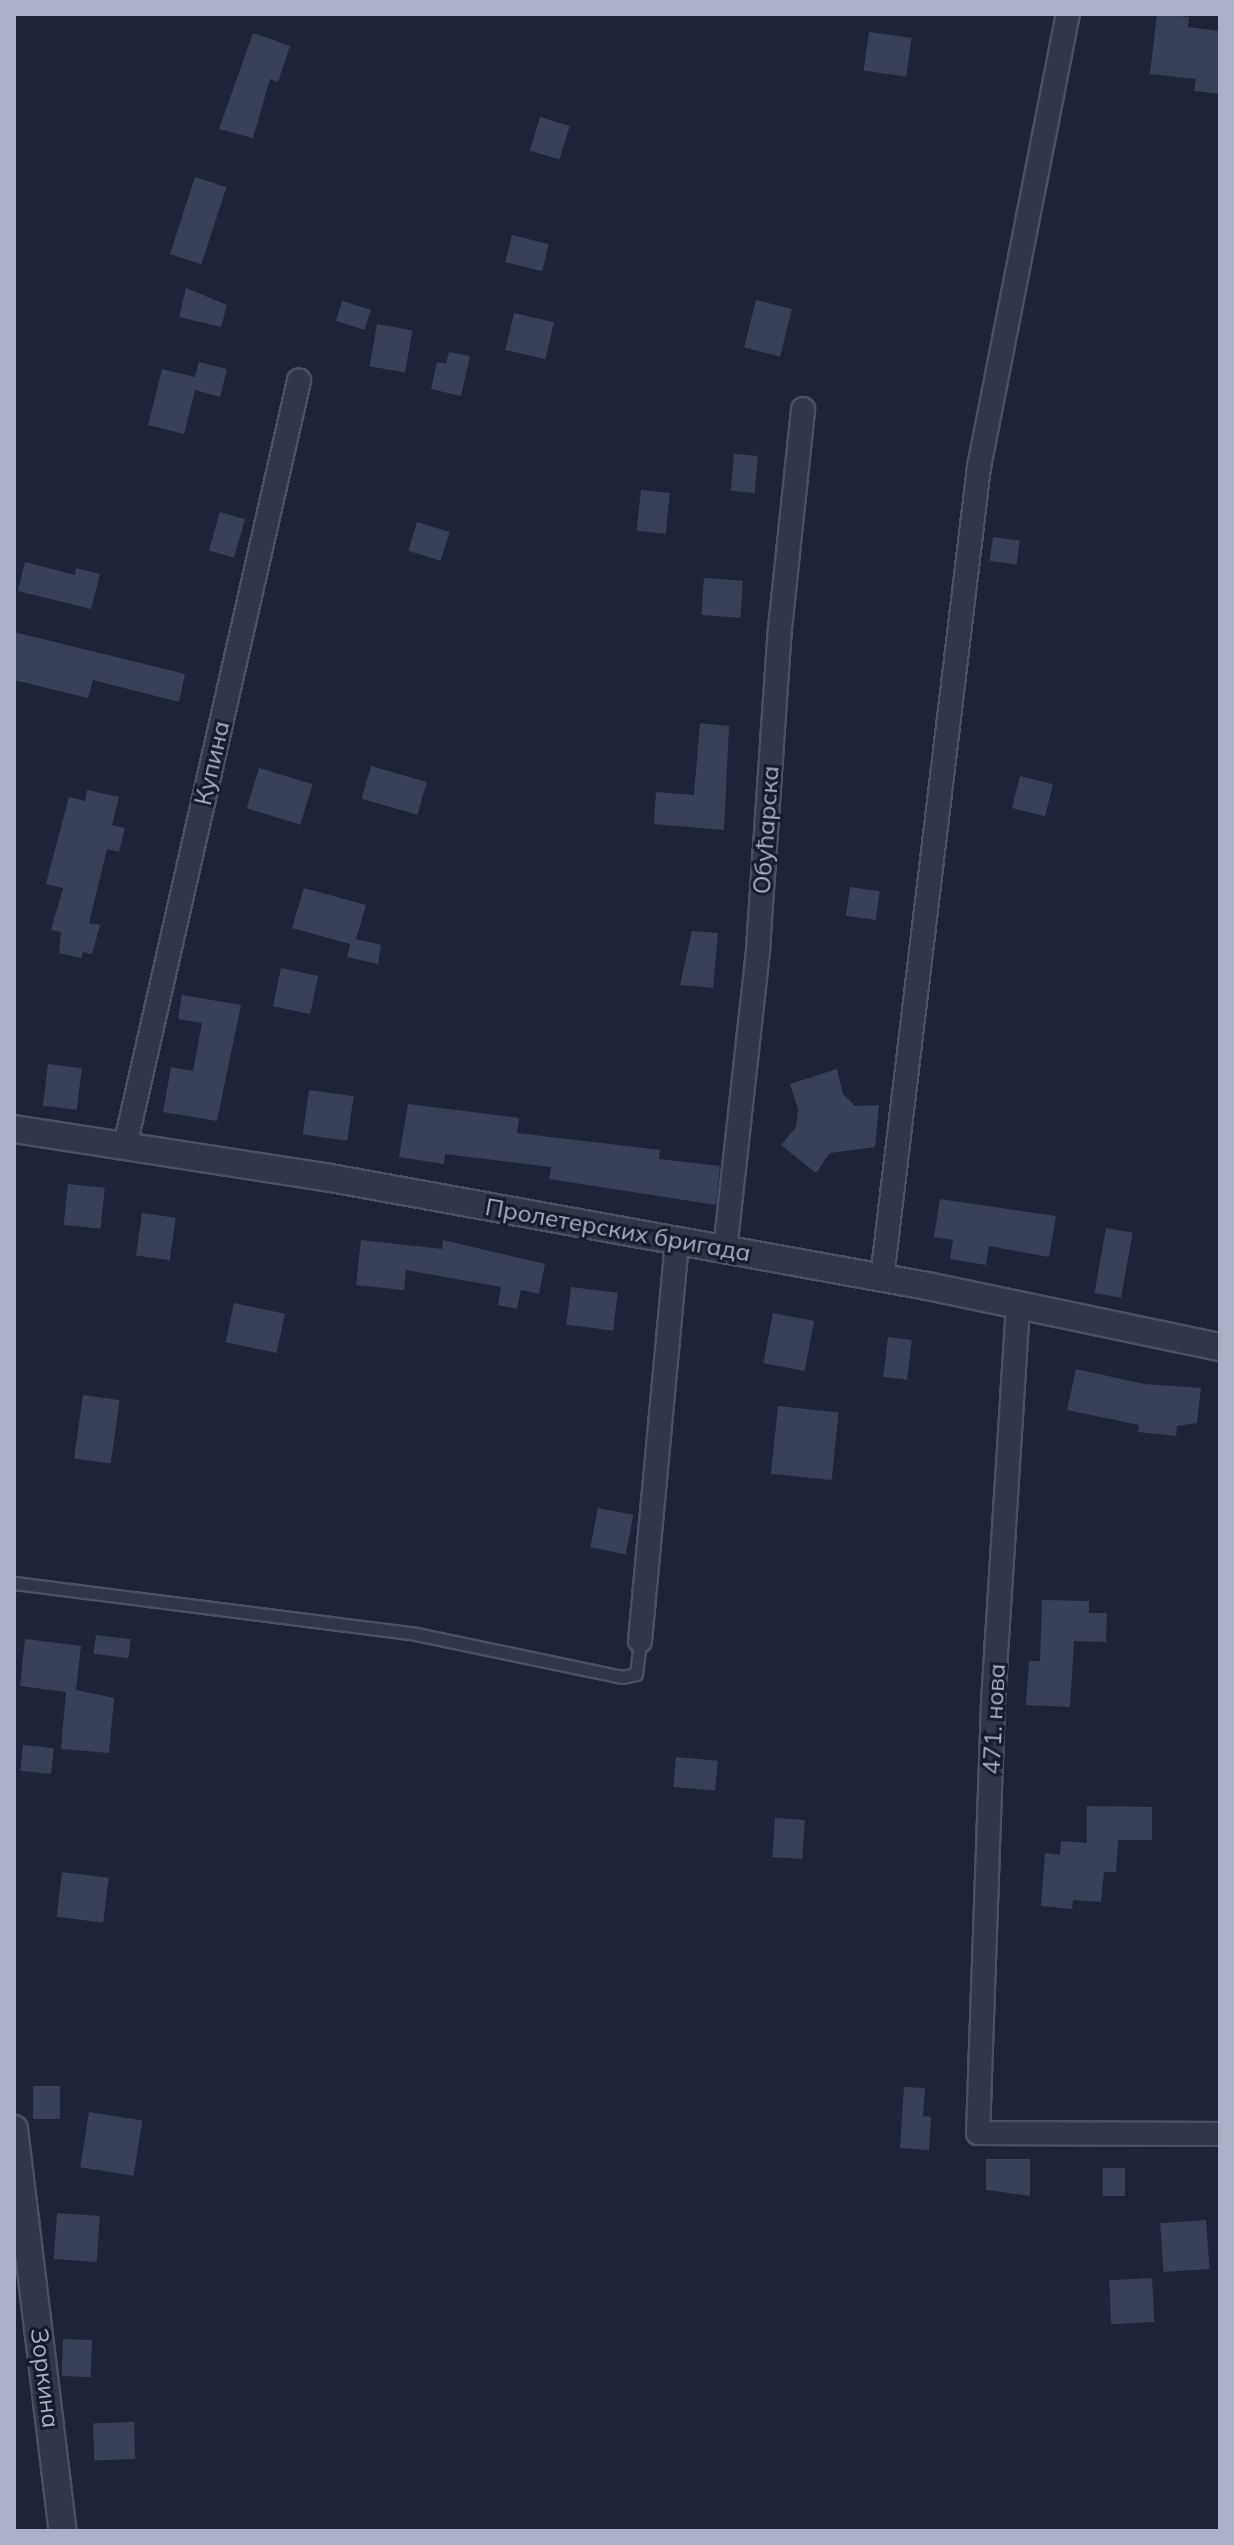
<!DOCTYPE html>
<html>
<head>
<meta charset="utf-8">
<style>
  body { margin:0 }
  #map { position:relative; width:1234px; height:2545px; overflow:hidden; background:#1d2438; font-family:Mulish,sans-serif }
  div>[style] { position:absolute }
  [style*='--x'] { left:calc(var(--x)*1px); top:calc(var(--y)*1px); width:calc(var(--w)*1px); rotate:calc(var(--a)*1deg) }
  .building>* { inset:0; background:#394159; transform-origin:0 0 }
  .roads { filter:drop-shadow(2px 0 #4b5164) drop-shadow(-2px 0 #4b5164) drop-shadow(0 2px #4b5164) drop-shadow(0 -2px #4b5164) }
  .service>* { height:11px; margin:-5.5px; padding:0 5.5px; transform-origin:5.5px; border-radius:5.5px; background:#313748 }
  .minor>* { height:22px; margin:-11px; padding:0 11px; transform-origin:11px; border-radius:11px; background:#313748 }
  .tertiary>* { height:26px; margin:-13px; padding:0 13px; transform-origin:13px; border-radius:13px; background:#313748 }
  span { translate:-50% -50%; white-space:nowrap; text-align:center; line-height:1.15; -webkit-text-stroke:6px #171c2c; paint-order:stroke }
  .street-label { font-size:24px; color:#aab0c6 }
  .frame { position:absolute; inset:0; border:16px solid #aab0c6; pointer-events:none }
</style>
</head>
<body>
<div id="map">
  <div class="building">
    <i style="clip-path:polygon(1157px 14px,1189px 17px,1188px 27px,1220px 31px,1220px 94px,1194px 91px,1196px 79px,1150px 74px)"></i>
    <i style="left:869px;top:32px;width:43px;height:39px;rotate:8deg"></i>
    <i style="clip-path:polygon(253px 33px,290px 46px,278px 82px,270px 79px,253px 138px,219px 129px)"></i>
    <i style="left:540px;top:117px;width:31px;height:35px;rotate:17deg"></i>
    <i style="left:195px;top:177px;width:33px;height:81px;rotate:18deg"></i>
    <i style="left:512px;top:235px;width:38px;height:28px;rotate:14deg"></i>
    <i style="clip-path:polygon(186px 288px,227px 305px,221px 327px,179px 317px)"></i>
    <i style="left:756px;top:300px;width:37px;height:49px;rotate:14deg"></i>
    <i style="left:342px;top:301px;width:30px;height:21px;rotate:17deg"></i>
    <i style="left:514px;top:313px;width:41px;height:38px;rotate:13deg"></i>
    <i style="left:377px;top:324px;width:36px;height:43px;rotate:10deg"></i>
    <i style="clip-path:polygon(449px 352px,470px 356px,461px 396px,431px 389px,437px 362px,446px 364px)"></i>
    <i style="clip-path:polygon(199px 362px,227px 369px,220px 397px,195px 390px,184px 434px,148px 425px,162px 369px,195px 377px)"></i>
    <i style="left:734px;top:454px;width:24px;height:37px;rotate:5deg"></i>
    <i style="left:641px;top:490px;width:29px;height:41px;rotate:6deg"></i>
    <i style="left:220px;top:512px;width:26px;height:40px;rotate:16deg"></i>
    <i style="left:417px;top:522px;width:34px;height:30px;rotate:17deg"></i>
    <i style="left:993px;top:537px;width:27px;height:24px;rotate:8deg"></i>
    <i style="clip-path:polygon(25px 562px,75px 575px,76px 568px,100px 574px,91px 609px,18px 591px)"></i>
    <i style="left:704px;top:578px;width:39px;height:37px;rotate:4deg"></i>
    <i style="clip-path:polygon(14px 632px,185px 674px,179px 702px,93px 680px,88px 698px,14px 680px)"></i>
    <i style="clip-path:polygon(700px 723px,729px 726px,724px 830px,654px 824px,656px 792px,694px 795px)"></i>
    <i style="left:371px;top:766px;width:58px;height:34px;rotate:16deg"></i>
    <i style="left:259px;top:768px;width:56px;height:42px;rotate:17deg"></i>
    <i style="left:1020px;top:776px;width:34px;height:33px;rotate:14deg"></i>
    <i style="clip-path:polygon(87px 790px,119px 797px,112px 825px,125px 828px,119px 852px,107px 849px,89px 923px,100px 925px,92px 954px,83px 952px,81px 958px,59px 953px,61px 932px,51px 930px,63px 888px,46px 884px,69px 797px,85px 801px)"></i>
    <i style="left:850px;top:887px;width:30px;height:29px;rotate:8deg"></i>
    <i style="clip-path:polygon(304px 888px,366px 905px,356px 939px,381px 945px,378px 964px,347px 957px,350px 944px,292px 928px)"></i>
    <i style="clip-path:polygon(692px 931px,718px 933px,713px 988px,680px 985px)"></i>
    <i style="left:281px;top:968px;width:38px;height:39px;rotate:12deg"></i>
    <i style="clip-path:polygon(182px 995px,241px 1005px,217px 1121px,163px 1112px,171px 1067px,193px 1071px,202px 1023px,178px 1019px)"></i>
    <i style="left:48px;top:1064px;width:34px;height:42px;rotate:7deg"></i>
    <i style="clip-path:polygon(837px 1069px,843px 1094px,855px 1106px,879px 1105px,875px 1147px,830px 1153px,816px 1173px,781px 1145px,796px 1127px,798px 1109px,790px 1084px)"></i>
    <i style="left:309px;top:1090px;width:45px;height:45px;rotate:8deg"></i>
    <i style="clip-path:polygon(408px 1104px,519px 1118px,517px 1133px,660px 1150px,659px 1159px,720px 1166px,716px 1205px,549px 1179px,551px 1167px,445px 1154px,444px 1164px,399px 1157px)"></i>
    <i style="left:68px;top:1184px;width:37px;height:41px;rotate:6deg"></i>
    <i style="clip-path:polygon(940px 1199px,1056px 1216px,1049px 1257px,989px 1246px,986px 1265px,950px 1259px,953px 1240px,934px 1237px)"></i>
    <i style="left:142px;top:1213px;width:34px;height:43px;rotate:8deg"></i>
    <i style="left:1106px;top:1228px;width:27px;height:66px;rotate:10deg"></i>
    <i style="clip-path:polygon(361px 1240px,442px 1249px,443px 1240px,545px 1264px,539px 1294px,521px 1290px,517px 1309px,498px 1305px,501px 1287px,406px 1270px,404px 1290px,356px 1285px)"></i>
    <i style="left:571px;top:1287px;width:47px;height:38px;rotate:7deg"></i>
    <i style="left:234px;top:1303px;width:52px;height:40px;rotate:12deg"></i>
    <i style="left:773px;top:1313px;width:42px;height:51px;rotate:11deg"></i>
    <i style="left:888px;top:1337px;width:24px;height:40px;rotate:7deg"></i>
    <i style="clip-path:polygon(1076px 1369px,1144px 1384px,1201px 1388px,1197px 1423px,1177px 1426px,1176px 1436px,1138px 1432px,1139px 1425px,1067px 1410px)"></i>
    <i style="left:83px;top:1395px;width:37px;height:64px;rotate:8deg"></i>
    <i style="left:778px;top:1406px;width:61px;height:68px;rotate:6deg"></i>
    <i style="left:598px;top:1508px;width:36px;height:40px;rotate:11deg"></i>
    <i style="clip-path:polygon(1042px 1600px,1089px 1601px,1089px 1613px,1107px 1613px,1106px 1642px,1074px 1641px,1070px 1707px,1026px 1705px,1029px 1661px,1040px 1661px)"></i>
    <i style="left:96px;top:1635px;width:35px;height:19px;rotate:7deg"></i>
    <i style="clip-path:polygon(25px 1639px,81px 1646px,76px 1690px,114px 1698px,109px 1753px,61px 1749px,66px 1692px,20px 1686px)"></i>
    <i style="left:23px;top:1745px;width:31px;height:26px;rotate:6deg"></i>
    <i style="left:676px;top:1757px;width:42px;height:30px;rotate:5deg"></i>
    <i style="clip-path:polygon(1087px 1806px,1152px 1807px,1152px 1840px,1118px 1840px,1116px 1872px,1104px 1872px,1101px 1902px,1073px 1900px,1072px 1909px,1041px 1906px,1045px 1853px,1060px 1855px,1061px 1841px,1087px 1843px)"></i>
    <i style="left:775px;top:1818px;width:30px;height:39px;rotate:4deg"></i>
    <i style="left:62px;top:1872px;width:47px;height:45px;rotate:7deg"></i>
    <i style="left:33px;top:2086px;width:27px;height:33px"></i>
    <i style="clip-path:polygon(904px 2087px,925px 2088px,923px 2116px,931px 2117px,929px 2150px,900px 2148px)"></i>
    <i style="left:89px;top:2112px;width:54px;height:56px;rotate:9deg"></i>
    <i style="clip-path:polygon(986px 2159px,1030px 2159px,1030px 2196px,986px 2190px)"></i>
    <i style="left:1103px;top:2168px;width:22px;height:28px"></i>
    <i style="left:57px;top:2213px;width:43px;height:46px;rotate:4deg"></i>
    <i style="left:1206px;top:2220px;width:49px;height:46px;rotate:86deg"></i>
    <i style="left:1152px;top:2278px;width:44px;height:43px;rotate:87deg"></i>
    <i style="left:63px;top:2339px;width:29px;height:37px;rotate:2deg"></i>
    <i style="left:134px;top:2422px;width:37px;height:41px;rotate:88deg"></i>
  </div>
  <div class="roads">
    <div class="service">
      <i style="--x:14;--y:1583;--w:405;--a:7.2"></i>
      <i style="--x:416;--y:1634;--w:210;--a:11.8"></i>
      <i style="--x:622;--y:1677;--w:14;--a:-12"></i>
      <i style="--x:636;--y:1674;--w:33;--a:-83"></i>
    </div>
    <div class="minor">
      <i style="--x:125;--y:1146;--w:785;--a:-77.19"></i>
      <i style="--x:725;--y:1250;--w:303;--a:-83.7"></i>
      <i style="--x:758;--y:949;--w:321;--a:-86.1"></i>
      <i style="--x:780;--y:629;--w:221;--a:-84"></i>
      <i style="--x:882;--y:1278;--w:817;--a:-83.18"></i>
      <i style="--x:979;--y:467;--w:462;--a:-78.9"></i>
      <i style="--x:1018;--y:1305;--w:400;--a:93.6"></i>
      <i style="--x:993;--y:1704;--w:429;--a:92"></i>
      <i style="--x:978;--y:2133;--w:242;--a:0.2"></i>
      <i style="--x:640;--y:1641;--w:402;--a:-84.7"></i>
    </div>
    <div class="tertiary">
      <i style="--x:14;--y:1129;--w:315;--a:8.8"></i>
      <i style="--x:325;--y:1177;--w:612;--a:10.26"></i>
      <i style="--x:927;--y:1286;--w:299;--a:11.8"></i>
      <i style="--x:14;--y:2129;--w:405;--a:83.1"></i>
    </div>
  </div>
  <div class="street-label">
    <span style="left:212px;top:763px;rotate:-77deg">Купина</span>
    <span style="left:766px;top:830px;rotate:-86deg">Обућарска</span>
    <span style="left:618px;top:1230px;rotate:10deg">Пролетерских бригада</span>
    <span style="left:994px;top:1719px;rotate:-87deg">471. нова</span>
    <span style="left:45px;top:2378px;rotate:83deg">Зоркина</span>
  </div>
  <div class="frame"></div>
</div>
</body>
</html>
